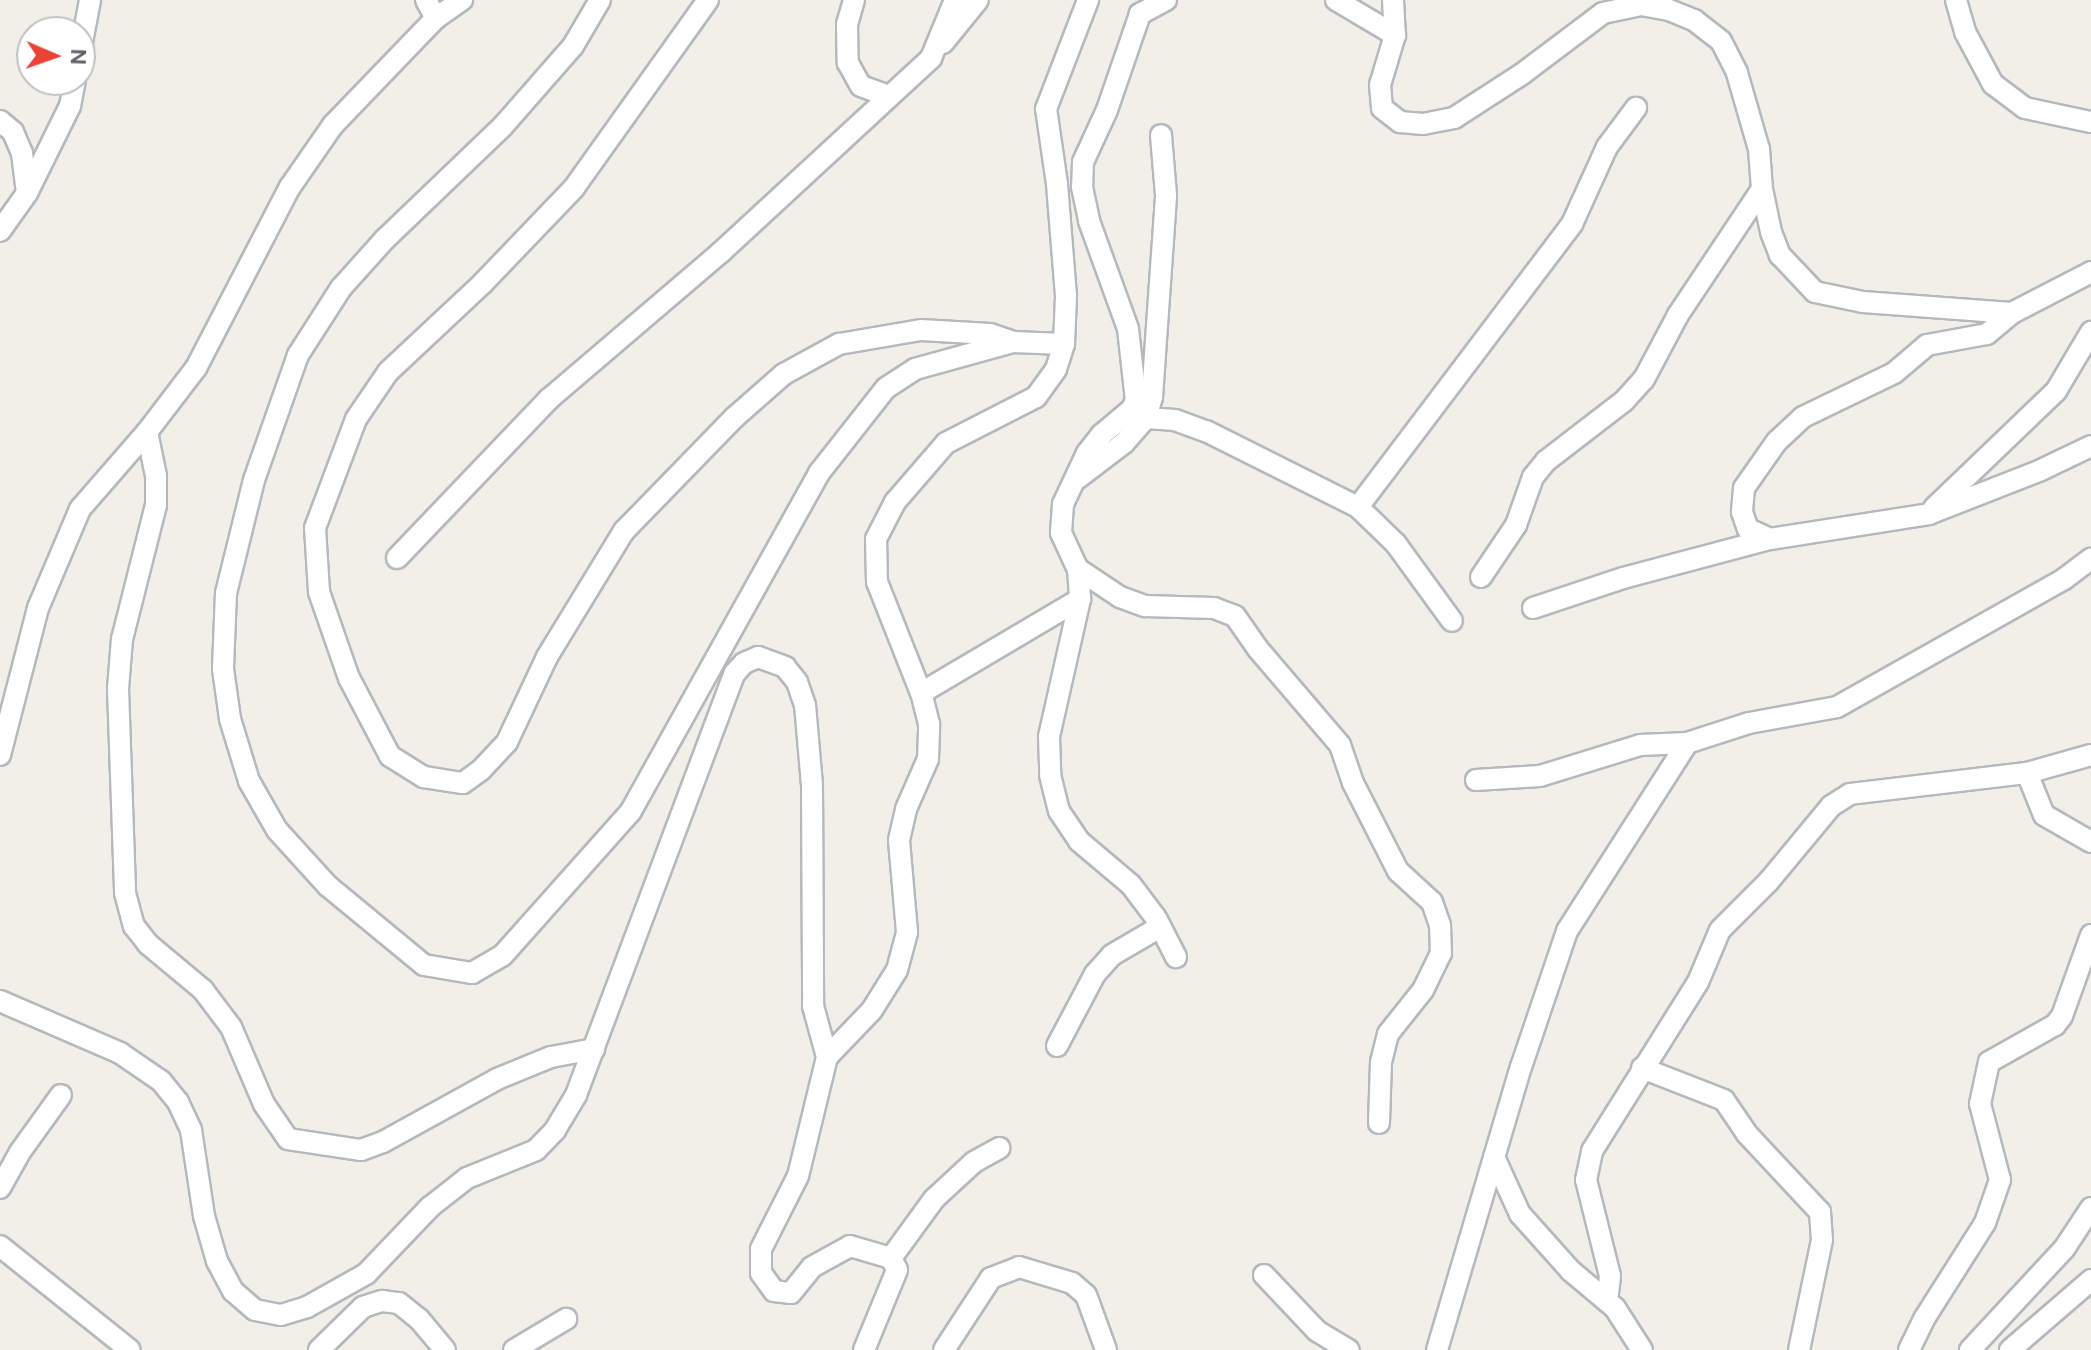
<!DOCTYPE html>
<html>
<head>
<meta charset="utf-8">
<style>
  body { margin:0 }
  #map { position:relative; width:2091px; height:1350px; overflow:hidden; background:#f1efe8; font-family:"DM Sans",sans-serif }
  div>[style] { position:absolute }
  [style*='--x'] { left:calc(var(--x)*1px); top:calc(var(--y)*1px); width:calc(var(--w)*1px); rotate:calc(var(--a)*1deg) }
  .roads { filter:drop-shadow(2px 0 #b5b8bc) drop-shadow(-2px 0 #b5b8bc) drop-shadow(0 2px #b5b8bc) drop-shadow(0 -2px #b5b8bc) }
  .minor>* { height:20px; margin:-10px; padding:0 10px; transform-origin:10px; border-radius:10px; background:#fff }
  span { translate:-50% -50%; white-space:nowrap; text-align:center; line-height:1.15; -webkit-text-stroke:6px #fff; paint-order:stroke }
  .north { position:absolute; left:16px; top:16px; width:80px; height:80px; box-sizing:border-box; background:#fff; border:2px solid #bfc1c3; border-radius:50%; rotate:92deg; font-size:22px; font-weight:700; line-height:32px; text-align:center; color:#5f6368 }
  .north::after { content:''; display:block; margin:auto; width:28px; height:36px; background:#ea4335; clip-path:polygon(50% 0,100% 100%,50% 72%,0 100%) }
</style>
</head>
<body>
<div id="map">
  <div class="roads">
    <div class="minor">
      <i style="--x:426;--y:0;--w:21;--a:61"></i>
      <i style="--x:600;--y:0;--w:53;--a:120.4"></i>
      <i style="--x:573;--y:46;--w:106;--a:131.2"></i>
      <i style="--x:503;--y:126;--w:163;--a:136.2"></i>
      <i style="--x:385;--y:239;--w:66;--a:131.9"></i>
      <i style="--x:341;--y:288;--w:80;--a:122.7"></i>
      <i style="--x:298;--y:355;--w:133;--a:109.4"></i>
      <i style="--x:254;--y:480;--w:116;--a:103.9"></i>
      <i style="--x:226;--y:593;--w:76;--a:92.3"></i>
      <i style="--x:223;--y:669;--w:50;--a:82"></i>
      <i style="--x:230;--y:719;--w:65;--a:73"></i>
      <i style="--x:249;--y:781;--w:56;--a:60.3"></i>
      <i style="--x:277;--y:830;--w:76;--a:47.7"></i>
      <i style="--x:328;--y:886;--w:124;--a:39.5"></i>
      <i style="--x:424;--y:965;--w:49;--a:9.5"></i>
      <i style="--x:472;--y:973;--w:34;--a:-30"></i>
      <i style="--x:502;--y:956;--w:194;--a:-48.3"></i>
      <i style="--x:631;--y:811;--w:387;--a:-60.9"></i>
      <i style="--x:819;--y:473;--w:108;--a:-51.8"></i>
      <i style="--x:886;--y:388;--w:35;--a:-33"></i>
      <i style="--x:915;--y:369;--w:102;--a:-15.4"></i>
      <i style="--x:1013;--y:342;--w:51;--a:2.2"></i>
      <i style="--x:708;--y:0;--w:231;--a:125.5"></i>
      <i style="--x:574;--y:188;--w:132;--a:133.8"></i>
      <i style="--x:483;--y:283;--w:130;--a:136.9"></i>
      <i style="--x:388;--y:372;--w:57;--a:124.2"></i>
      <i style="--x:356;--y:419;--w:116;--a:110.6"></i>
      <i style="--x:315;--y:528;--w:64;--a:86.4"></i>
      <i style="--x:319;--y:592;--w:91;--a:70.8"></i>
      <i style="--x:349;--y:678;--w:88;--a:62.3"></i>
      <i style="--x:390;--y:756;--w:40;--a:32"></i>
      <i style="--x:424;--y:777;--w:39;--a:9"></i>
      <i style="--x:463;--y:783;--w:22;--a:-36"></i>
      <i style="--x:481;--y:770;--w:38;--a:-47"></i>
      <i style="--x:507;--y:742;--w:94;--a:-64.8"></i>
      <i style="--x:547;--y:657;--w:148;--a:-58.6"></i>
      <i style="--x:624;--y:531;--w:159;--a:-45.8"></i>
      <i style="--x:735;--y:417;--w:65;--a:-41.3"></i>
      <i style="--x:784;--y:374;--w:63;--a:-28.6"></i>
      <i style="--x:839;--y:344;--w:83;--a:-9.7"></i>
      <i style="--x:921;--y:330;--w:69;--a:3.3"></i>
      <i style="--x:990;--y:334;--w:24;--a:19"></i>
      <i style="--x:854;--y:0;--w:25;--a:106"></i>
      <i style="--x:847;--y:24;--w:39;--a:89"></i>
      <i style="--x:848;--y:63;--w:26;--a:61"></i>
      <i style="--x:861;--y:86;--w:30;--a:20"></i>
      <i style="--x:1166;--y:0;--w:30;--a:152"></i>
      <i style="--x:1140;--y:14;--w:102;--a:109"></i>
      <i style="--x:1107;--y:110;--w:57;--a:114.8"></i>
      <i style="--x:1083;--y:162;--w:25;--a:92"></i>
      <i style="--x:1082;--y:187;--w:35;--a:78"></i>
      <i style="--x:1089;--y:221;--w:115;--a:70.1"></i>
      <i style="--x:1128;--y:329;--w:71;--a:83.6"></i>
      <i style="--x:1136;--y:400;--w:10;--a:114"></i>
      <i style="--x:1132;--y:409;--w:39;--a:140"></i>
      <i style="--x:1102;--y:434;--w:24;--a:128"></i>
      <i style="--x:1087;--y:453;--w:56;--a:115.2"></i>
      <i style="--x:1063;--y:504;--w:29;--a:94"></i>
      <i style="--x:1061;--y:533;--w:40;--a:65"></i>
      <i style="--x:1078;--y:569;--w:30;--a:86"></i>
      <i style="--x:1080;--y:599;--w:141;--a:102.7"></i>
      <i style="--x:1049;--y:737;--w:38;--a:88"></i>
      <i style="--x:1050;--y:775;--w:37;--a:76"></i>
      <i style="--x:1059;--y:811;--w:36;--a:56"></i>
      <i style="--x:1079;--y:841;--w:68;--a:40.2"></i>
      <i style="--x:1131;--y:885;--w:41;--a:52.9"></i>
      <i style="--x:1156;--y:918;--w:44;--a:62.9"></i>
      <i style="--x:1336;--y:0;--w:69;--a:30.7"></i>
      <i style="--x:1393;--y:0;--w:35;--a:87"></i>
      <i style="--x:1395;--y:35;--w:52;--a:106.7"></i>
      <i style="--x:1380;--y:85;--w:23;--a:85"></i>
      <i style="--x:1382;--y:108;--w:23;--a:38"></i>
      <i style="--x:1400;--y:122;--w:23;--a:5"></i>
      <i style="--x:1423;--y:124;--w:32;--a:-11"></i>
      <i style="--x:1454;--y:118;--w:81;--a:-32.9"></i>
      <i style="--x:1522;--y:74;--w:101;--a:-37"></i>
      <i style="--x:1603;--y:13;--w:39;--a:-12"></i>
      <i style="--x:1641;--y:5;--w:28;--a:10"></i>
      <i style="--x:1669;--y:10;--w:27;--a:22"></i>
      <i style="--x:1694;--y:20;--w:34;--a:38"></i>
      <i style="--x:1721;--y:41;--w:36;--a:63"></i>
      <i style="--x:1737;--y:73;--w:79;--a:73.9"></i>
      <i style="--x:1759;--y:149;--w:40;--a:85.7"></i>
      <i style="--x:1762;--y:189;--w:44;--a:78.2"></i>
      <i style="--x:1771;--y:232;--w:25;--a:69"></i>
      <i style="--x:1780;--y:255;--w:51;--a:46.6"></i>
      <i style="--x:1815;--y:292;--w:49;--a:11.8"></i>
      <i style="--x:1863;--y:302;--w:149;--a:4.2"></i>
      <i style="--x:2012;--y:313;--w:89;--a:-27.4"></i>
      <i style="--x:1956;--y:0;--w:33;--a:74"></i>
      <i style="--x:1965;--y:32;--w:59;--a:61.7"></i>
      <i style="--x:1993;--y:84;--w:40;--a:37"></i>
      <i style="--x:2025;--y:108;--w:67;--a:12"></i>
      <i style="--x:943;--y:43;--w:55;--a:-50.9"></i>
      <i style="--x:80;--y:53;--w:54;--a:-79.3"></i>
      <i style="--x:0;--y:121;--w:17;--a:40"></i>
      <i style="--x:13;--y:132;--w:23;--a:67"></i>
      <i style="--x:22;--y:153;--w:40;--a:82.9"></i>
      <i style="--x:0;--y:231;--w:47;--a:-54.6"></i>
      <i style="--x:27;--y:193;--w:97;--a:-63.7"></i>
      <i style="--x:70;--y:106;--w:26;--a:-79"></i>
      <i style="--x:2012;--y:313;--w:33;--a:140"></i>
      <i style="--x:1987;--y:334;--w:61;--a:169.6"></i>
      <i style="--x:1927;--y:345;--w:43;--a:139.7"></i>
      <i style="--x:1894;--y:373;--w:101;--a:154.2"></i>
      <i style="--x:1803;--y:417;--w:35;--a:137"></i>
      <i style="--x:1777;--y:441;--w:57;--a:125.1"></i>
      <i style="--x:1744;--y:488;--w:24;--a:95"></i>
      <i style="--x:1742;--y:512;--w:18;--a:71"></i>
      <i style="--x:1748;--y:529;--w:24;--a:24"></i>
      <i style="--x:1770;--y:539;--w:161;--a:-8.9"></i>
      <i style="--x:1929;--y:514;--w:120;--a:-21.4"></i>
      <i style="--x:2041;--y:470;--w:55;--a:-25.6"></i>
      <i style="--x:1146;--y:418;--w:29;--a:4"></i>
      <i style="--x:1175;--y:420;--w:33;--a:20"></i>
      <i style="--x:1206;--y:431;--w:170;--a:26.6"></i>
      <i style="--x:1358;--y:507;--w:53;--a:44.2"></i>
      <i style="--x:1396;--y:544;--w:95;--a:54"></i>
      <i style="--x:147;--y:432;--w:45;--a:78.4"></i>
      <i style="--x:156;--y:476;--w:29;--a:90"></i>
      <i style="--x:156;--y:505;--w:138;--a:104.2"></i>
      <i style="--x:122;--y:639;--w:50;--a:94.6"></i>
      <i style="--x:118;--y:689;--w:204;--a:88"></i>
      <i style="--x:125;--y:893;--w:34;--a:75"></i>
      <i style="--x:134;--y:926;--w:23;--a:52"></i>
      <i style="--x:148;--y:944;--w:72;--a:39.9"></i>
      <i style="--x:203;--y:990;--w:46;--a:52.9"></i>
      <i style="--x:231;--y:1027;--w:84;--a:66.8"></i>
      <i style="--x:264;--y:1104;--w:42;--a:55.6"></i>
      <i style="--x:288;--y:1139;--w:74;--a:8.6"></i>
      <i style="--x:361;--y:1150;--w:23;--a:-20"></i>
      <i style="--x:383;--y:1142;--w:130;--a:-28.9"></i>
      <i style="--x:497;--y:1079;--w:58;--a:-22.2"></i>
      <i style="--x:551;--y:1057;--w:44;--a:-10.5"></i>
      <i style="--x:1078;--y:478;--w:58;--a:-37.3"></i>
      <i style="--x:1124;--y:443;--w:33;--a:-49"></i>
      <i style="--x:1146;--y:418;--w:22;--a:-74"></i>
      <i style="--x:1152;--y:397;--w:202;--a:-86"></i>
      <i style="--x:1166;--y:195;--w:60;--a:-94.8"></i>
      <i style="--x:1358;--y:507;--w:355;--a:-52.9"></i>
      <i style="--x:1572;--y:224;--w:85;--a:-65.6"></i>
      <i style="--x:1607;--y:147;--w:49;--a:-53.4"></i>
      <i style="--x:1934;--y:508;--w:169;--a:-43.8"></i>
      <i style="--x:2056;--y:391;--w:69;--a:-59.3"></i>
      <i style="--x:397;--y:558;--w:220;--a:-46.3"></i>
      <i style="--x:549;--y:399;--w:226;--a:-40.5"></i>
      <i style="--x:721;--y:252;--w:286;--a:-42.7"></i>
      <i style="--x:931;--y:58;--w:63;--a:-67.5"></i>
      <i style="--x:1078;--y:569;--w:50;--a:33.7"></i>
      <i style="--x:1120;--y:597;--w:27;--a:20"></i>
      <i style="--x:1145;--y:606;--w:69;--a:1.7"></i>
      <i style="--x:1214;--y:608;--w:22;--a:21"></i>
      <i style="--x:1235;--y:616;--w:40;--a:55.1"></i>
      <i style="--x:1258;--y:649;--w:126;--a:49.5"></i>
      <i style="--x:1340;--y:745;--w:40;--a:71.1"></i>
      <i style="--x:1353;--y:783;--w:99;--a:62.9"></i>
      <i style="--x:1398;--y:871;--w:46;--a:42.4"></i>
      <i style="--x:1432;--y:902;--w:24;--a:71"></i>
      <i style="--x:1440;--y:925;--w:28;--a:88"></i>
      <i style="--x:1441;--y:953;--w:41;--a:115.9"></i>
      <i style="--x:1423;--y:990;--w:56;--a:128.5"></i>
      <i style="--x:1388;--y:1034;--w:29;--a:104"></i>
      <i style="--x:1381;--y:1062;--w:61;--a:91.9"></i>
      <i style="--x:1481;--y:577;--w:63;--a:-56.1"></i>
      <i style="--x:1516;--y:525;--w:51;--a:-70.5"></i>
      <i style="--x:1533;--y:477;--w:21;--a:-51"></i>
      <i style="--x:1546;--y:461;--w:98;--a:-37.6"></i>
      <i style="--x:1624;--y:401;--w:30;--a:-48"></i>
      <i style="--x:1644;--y:379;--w:72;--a:-62"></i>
      <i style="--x:1678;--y:315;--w:151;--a:-56.3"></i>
      <i style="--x:1533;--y:608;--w:95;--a:-18.4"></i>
      <i style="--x:1623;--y:578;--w:152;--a:-14.9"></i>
      <i style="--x:921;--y:693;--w:185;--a:-30.6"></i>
      <i style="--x:0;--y:755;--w:152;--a:-75.5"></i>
      <i style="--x:38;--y:608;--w:108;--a:-67"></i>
      <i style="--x:80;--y:509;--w:102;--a:-49"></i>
      <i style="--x:147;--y:432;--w:81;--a:-52.6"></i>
      <i style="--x:196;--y:368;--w:204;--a:-62.6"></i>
      <i style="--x:290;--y:187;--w:75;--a:-55.3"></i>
      <i style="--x:333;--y:125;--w:149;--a:-46.1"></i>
      <i style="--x:436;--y:18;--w:32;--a:-35"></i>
      <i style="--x:2091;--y:755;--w:66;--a:164.3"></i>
      <i style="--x:2027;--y:773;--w:45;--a:68"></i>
      <i style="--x:2044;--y:815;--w:54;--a:29.9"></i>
      <i style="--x:1476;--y:780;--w:64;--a:-3.6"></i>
      <i style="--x:1540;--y:776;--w:105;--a:-17.2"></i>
      <i style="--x:1640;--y:745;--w:47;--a:-2.4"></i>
      <i style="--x:0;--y:1001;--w:131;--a:23.4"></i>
      <i style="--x:120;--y:1053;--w:50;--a:34.3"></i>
      <i style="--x:161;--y:1081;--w:27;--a:51"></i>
      <i style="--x:178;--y:1102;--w:31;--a:65"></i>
      <i style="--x:191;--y:1130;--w:87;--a:81.4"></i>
      <i style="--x:204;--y:1216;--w:47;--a:73.9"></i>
      <i style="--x:217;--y:1261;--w:34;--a:62"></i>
      <i style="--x:233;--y:1291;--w:29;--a:41"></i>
      <i style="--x:255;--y:1310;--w:26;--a:11"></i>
      <i style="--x:281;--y:1315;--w:27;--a:-17"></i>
      <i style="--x:307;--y:1307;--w:68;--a:-29.2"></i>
      <i style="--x:366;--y:1274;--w:93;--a:-46.3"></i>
      <i style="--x:430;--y:1207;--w:47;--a:-38.1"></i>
      <i style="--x:467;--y:1178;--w:74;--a:-22.1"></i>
      <i style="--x:536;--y:1150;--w:28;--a:-46"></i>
      <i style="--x:555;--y:1130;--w:41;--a:-59"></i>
      <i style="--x:576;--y:1095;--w:451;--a:-69.4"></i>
      <i style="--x:735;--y:673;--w:13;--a:-48"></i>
      <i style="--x:744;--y:663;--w:15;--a:-23"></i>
      <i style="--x:758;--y:657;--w:29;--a:20"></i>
      <i style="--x:785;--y:667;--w:19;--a:51"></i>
      <i style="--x:797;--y:682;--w:24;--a:71"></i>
      <i style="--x:805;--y:705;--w:80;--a:85"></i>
      <i style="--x:812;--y:785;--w:221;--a:89.7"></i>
      <i style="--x:813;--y:1006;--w:53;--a:74.6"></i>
      <i style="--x:827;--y:1057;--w:65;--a:-46.2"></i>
      <i style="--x:872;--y:1010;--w:47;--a:-58"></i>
      <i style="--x:897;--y:970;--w:39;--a:-75"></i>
      <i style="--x:907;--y:932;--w:92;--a:-95"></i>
      <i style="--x:899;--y:840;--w:32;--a:-77"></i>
      <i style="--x:906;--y:809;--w:55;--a:-66.3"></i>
      <i style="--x:928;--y:759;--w:35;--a:-88"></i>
      <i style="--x:929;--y:724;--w:32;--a:-104"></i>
      <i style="--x:921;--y:693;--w:119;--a:-111.6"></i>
      <i style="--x:877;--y:582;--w:43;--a:-91.3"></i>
      <i style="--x:876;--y:539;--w:42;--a:-62.8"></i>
      <i style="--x:895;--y:502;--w:78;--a:-49.2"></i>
      <i style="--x:946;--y:443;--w:101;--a:-27.1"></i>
      <i style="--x:1036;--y:397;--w:34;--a:-54"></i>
      <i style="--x:1056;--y:369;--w:26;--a:-72"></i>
      <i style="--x:1064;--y:344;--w:48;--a:-87.6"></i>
      <i style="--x:1066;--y:296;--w:112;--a:-94.6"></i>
      <i style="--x:1057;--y:184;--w:76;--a:-98.3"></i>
      <i style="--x:1046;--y:109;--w:117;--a:-68.9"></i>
      <i style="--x:1057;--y:1046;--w:81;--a:-62.2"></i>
      <i style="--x:1095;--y:974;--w:25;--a:-48"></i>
      <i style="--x:1112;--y:955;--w:56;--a:-30.3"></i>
      <i style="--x:827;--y:1057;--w:122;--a:103.7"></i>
      <i style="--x:798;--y:1176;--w:82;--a:116.9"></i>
      <i style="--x:761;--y:1249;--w:24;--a:90"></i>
      <i style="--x:761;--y:1273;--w:22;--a:54"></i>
      <i style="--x:774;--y:1291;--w:17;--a:7"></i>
      <i style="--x:791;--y:1293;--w:33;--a:-51"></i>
      <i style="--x:812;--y:1267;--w:43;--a:-28.9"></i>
      <i style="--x:850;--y:1246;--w:43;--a:16.3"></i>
      <i style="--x:891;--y:1258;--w:13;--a:63"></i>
      <i style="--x:897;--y:1270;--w:87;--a:112.4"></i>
      <i style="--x:1642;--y:1068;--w:88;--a:21.3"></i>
      <i style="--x:1724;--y:1100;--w:41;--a:55.9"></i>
      <i style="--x:1747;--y:1134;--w:107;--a:46.9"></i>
      <i style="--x:1820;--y:1212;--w:28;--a:86"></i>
      <i style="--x:1822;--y:1240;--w:112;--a:101.8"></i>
      <i style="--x:1494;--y:1157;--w:63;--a:65.5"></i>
      <i style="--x:1520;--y:1214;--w:76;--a:48.2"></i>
      <i style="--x:1571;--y:1271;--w:57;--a:40.1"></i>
      <i style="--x:1615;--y:1308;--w:50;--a:57.3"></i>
      <i style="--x:0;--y:1188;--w:41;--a:-60.9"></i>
      <i style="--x:20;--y:1152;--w:70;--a:-54.3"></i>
      <i style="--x:0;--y:1246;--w:166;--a:38.7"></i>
      <i style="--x:891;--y:1258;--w:73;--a:-53.9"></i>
      <i style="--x:934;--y:1199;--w:54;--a:-42.8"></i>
      <i style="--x:974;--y:1162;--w:29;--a:-29"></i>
      <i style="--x:1264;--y:1275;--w:77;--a:46.6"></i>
      <i style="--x:1317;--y:1331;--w:37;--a:31"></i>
      <i style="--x:1607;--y:1301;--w:25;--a:-83"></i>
      <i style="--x:1610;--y:1276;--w:99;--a:-104"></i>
      <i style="--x:1586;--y:1180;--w:30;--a:-78"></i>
      <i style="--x:1592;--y:1151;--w:199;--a:-57.9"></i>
      <i style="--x:1698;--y:982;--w:56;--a:-67.1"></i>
      <i style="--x:1720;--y:930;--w:69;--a:-45"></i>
      <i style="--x:1769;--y:881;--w:97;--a:-50.4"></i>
      <i style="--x:1831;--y:806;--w:22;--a:-32"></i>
      <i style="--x:1850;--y:794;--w:178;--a:-6.8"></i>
      <i style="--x:319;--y:1350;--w:62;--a:-44.3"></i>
      <i style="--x:363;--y:1307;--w:20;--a:-18"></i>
      <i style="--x:382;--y:1301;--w:17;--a:7"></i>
      <i style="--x:399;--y:1303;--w:26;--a:39"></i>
      <i style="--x:419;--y:1319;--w:40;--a:50"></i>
      <i style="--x:514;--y:1350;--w:61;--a:-30.8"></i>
      <i style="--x:944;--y:1350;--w:86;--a:-56.9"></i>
      <i style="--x:991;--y:1278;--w:30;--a:-21"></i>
      <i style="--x:1019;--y:1267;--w:55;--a:16.8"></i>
      <i style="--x:1072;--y:1283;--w:18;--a:41"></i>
      <i style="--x:1086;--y:1295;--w:59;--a:70"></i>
      <i style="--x:1437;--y:1350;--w:295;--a:-73.5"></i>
      <i style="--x:1521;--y:1067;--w:144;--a:-71.3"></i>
      <i style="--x:1567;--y:931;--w:223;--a:-57.4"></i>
      <i style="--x:1687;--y:743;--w:65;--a:-17.9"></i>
      <i style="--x:1749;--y:723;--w:89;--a:-10.3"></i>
      <i style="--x:1837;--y:707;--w:261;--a:-29.4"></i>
      <i style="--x:2064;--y:579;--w:34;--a:-37"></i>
      <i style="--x:1909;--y:1350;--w:34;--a:-64"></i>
      <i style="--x:1924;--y:1319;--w:114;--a:-57.6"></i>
      <i style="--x:1985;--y:1223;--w:46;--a:-70.8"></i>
      <i style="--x:2000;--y:1180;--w:79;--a:-104.7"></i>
      <i style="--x:1980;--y:1104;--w:43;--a:-77.9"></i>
      <i style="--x:1989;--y:1062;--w:76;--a:-29.3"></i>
      <i style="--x:2055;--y:1025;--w:11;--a:-52"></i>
      <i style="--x:2062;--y:1016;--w:86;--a:-70.3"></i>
      <i style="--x:1970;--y:1350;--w:138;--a:-47.1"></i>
      <i style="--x:2064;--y:1249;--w:49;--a:-56.6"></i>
      <i style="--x:2010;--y:1350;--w:107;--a:-40.8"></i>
    </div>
  </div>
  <div class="north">N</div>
</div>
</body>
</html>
